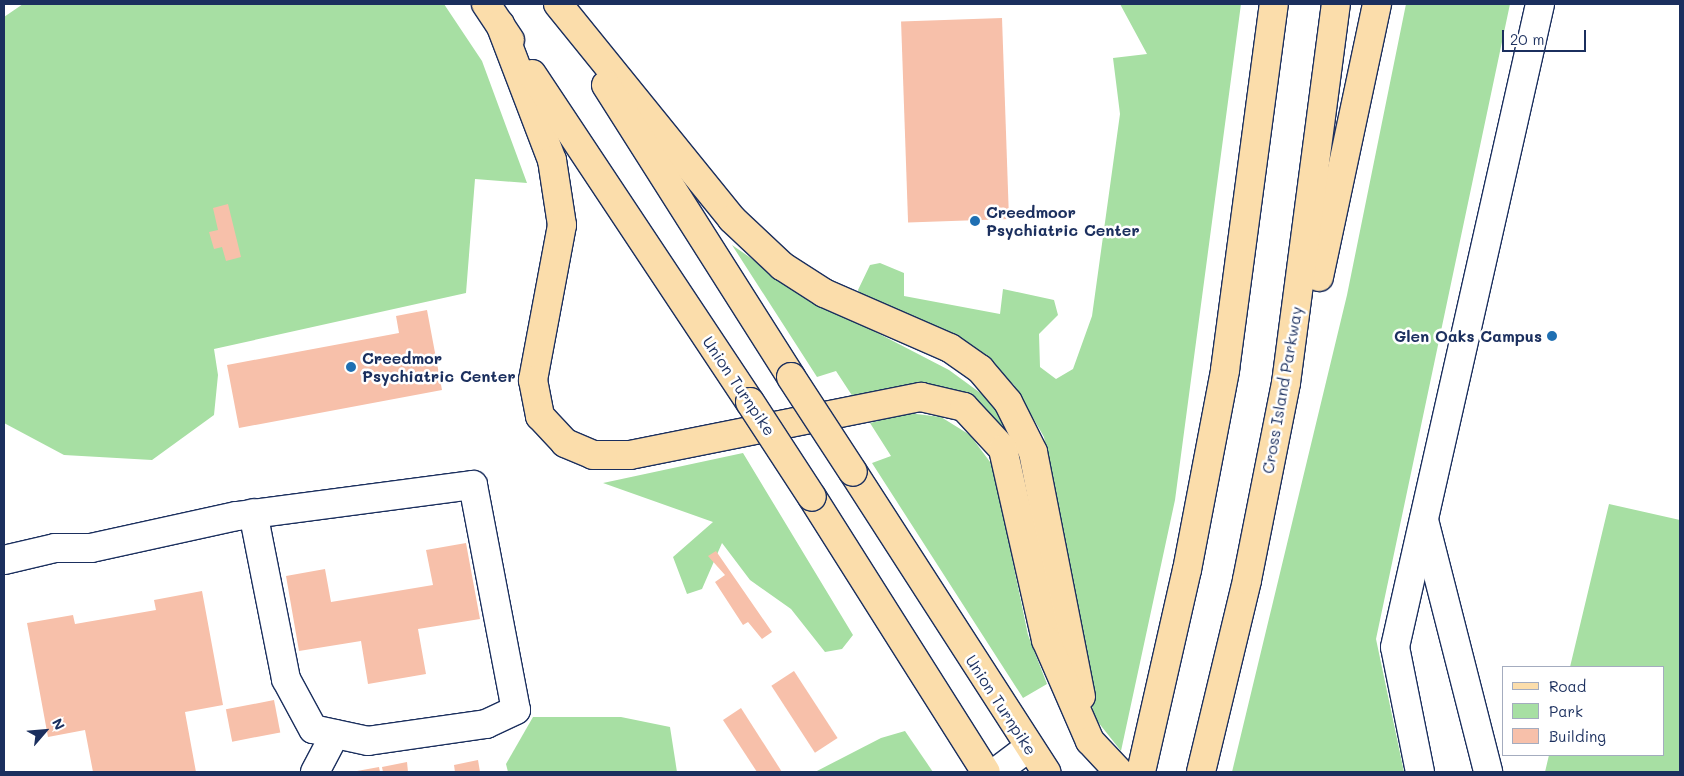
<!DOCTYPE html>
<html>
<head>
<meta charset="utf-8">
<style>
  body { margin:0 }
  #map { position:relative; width:1684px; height:776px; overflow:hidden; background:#fff; font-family:Mali,sans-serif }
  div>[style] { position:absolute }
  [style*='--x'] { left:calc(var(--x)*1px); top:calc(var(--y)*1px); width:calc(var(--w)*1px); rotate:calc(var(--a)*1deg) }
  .green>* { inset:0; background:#a7dfa3 }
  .building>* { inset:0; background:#f7c0aa; transform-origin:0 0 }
  .roads { filter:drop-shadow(1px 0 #1b2f5e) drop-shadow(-1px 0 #1b2f5e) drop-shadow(0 1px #1b2f5e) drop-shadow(0 -1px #1b2f5e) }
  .minor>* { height:28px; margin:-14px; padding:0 14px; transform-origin:14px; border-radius:14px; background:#fff }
  .major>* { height:28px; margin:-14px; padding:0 14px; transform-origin:14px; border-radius:14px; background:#fbddab }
  .highway>* { height:28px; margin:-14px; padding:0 14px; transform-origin:14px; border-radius:14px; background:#fbddab }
  .bridges { filter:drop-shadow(1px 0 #1b2f5e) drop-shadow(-1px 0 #1b2f5e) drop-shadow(0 1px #1b2f5e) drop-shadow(0 -1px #1b2f5e) }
  .major-bridge>* { height:28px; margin:-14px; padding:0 14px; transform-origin:14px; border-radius:14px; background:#fbddab }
  .dots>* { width:14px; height:14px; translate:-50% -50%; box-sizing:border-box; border:2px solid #fff; border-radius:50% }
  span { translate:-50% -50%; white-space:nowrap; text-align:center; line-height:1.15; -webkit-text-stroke:5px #fff; paint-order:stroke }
  .poi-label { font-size:16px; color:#1b2f5e; font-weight:700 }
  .left { translate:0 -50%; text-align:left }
  .right { translate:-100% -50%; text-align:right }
  .street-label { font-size:16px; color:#1b2f5e }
  .frame { position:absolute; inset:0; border:5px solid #1b2f5e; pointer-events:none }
  .legend { position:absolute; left:1502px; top:666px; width:162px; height:90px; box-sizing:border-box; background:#fff; border:1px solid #a4acbf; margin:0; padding:6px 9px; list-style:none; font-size:15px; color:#1b2f5e }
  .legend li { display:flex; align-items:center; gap:10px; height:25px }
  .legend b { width:25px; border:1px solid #a4acbf }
  .north { position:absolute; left:20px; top:706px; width:50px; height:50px; -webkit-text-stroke:4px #fff; paint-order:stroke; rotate:63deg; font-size:14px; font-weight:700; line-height:20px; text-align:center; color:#1b2f5e }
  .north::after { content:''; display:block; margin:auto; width:18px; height:22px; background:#1b2f5e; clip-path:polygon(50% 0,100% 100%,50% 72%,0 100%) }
  .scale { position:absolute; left:1502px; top:30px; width:84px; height:22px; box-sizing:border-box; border:2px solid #1b2f5e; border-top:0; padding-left:6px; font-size:15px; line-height:18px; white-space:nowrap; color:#1b2f5e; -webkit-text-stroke:4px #fff; paint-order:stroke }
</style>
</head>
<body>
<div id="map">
  <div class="green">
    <i style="clip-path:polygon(23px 4px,444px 4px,482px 61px,527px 183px,475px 179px,466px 293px,214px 349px,218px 375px,214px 415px,152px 460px,64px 455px,4px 423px,4px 17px)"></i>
    <i style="clip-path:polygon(1120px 4px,1241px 4px,1175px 500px,1121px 751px,1094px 717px,1044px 437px,1014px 385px,961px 342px,862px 299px,858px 290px,870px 265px,880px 263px,904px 273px,904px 296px,1000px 314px,1003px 289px,1054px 300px,1058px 315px,1039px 334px,1040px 367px,1056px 379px,1073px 369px,1092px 316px,1120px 114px,1113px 58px,1147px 54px)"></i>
    <i style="clip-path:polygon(1406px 4px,1510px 4px,1376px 639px,1404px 772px,1232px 772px,1347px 295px)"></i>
    <i style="clip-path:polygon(732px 245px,806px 296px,949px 370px,990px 400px,1008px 429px,1003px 433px,994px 421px,853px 397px,836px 371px,817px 377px)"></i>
    <i style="clip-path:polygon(908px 413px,941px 417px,970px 435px,993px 466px,1028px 635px,1047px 684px,1023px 698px,872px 463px,891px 456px,870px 423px)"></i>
    <i style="clip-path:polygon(743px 453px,853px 635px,842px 649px,825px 652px,791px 609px,750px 580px,722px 543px,702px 589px,687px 594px,673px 557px,713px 522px,603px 483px)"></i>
    <i style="clip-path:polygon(1609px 504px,1680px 520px,1680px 772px,1545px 772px,1549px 755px,1663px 755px,1663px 667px,1570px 667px)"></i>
    <i style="clip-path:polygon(533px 717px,621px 717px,670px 727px,677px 772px,508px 772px,506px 764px)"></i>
    <i style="clip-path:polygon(905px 731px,933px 772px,815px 772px,881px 738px)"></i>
  </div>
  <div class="building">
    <i style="left:1002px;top:18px;width:201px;height:101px;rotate:88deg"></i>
    <i style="clip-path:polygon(228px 204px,241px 257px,226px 261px,222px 247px,214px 249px,209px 232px,218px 230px,213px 208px)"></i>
    <i style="clip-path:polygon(427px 310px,442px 390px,239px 428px,227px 365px,399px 333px,396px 316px)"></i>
    <i style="clip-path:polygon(466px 543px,480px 619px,418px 629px,426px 674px,368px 684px,361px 641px,299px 651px,286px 576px,325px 569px,331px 602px,433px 585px,426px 550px)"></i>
    <i style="clip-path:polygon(716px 551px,772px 632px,762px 639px,748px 622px,743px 625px,715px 582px,725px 575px,708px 556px)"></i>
    <i style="clip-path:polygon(202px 591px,223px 705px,185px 712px,196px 772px,93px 772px,85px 730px,48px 737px,27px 623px,73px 615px,75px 624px,156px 610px,154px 600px)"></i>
    <i style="left:794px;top:671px;width:80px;height:27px;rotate:57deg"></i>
    <i style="left:274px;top:700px;width:33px;height:49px;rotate:79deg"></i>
    <i style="clip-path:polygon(741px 708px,782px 772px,757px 772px,723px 720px)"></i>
    <i style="clip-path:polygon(478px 760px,480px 772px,455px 772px,454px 765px)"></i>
    <i style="clip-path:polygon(407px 762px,408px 772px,383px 772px,382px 767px)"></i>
    <i style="clip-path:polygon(379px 767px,380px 772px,357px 772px,357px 771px)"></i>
  </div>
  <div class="roads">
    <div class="minor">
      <i style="--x:1424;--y:520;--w:260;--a:75.7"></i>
      <i style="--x:4;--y:560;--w:52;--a:-13.2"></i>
      <i style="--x:55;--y:548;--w:36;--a:0"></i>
      <i style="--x:91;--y:548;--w:149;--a:-12.4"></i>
      <i style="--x:237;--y:516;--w:238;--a:-7.5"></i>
      <i style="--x:473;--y:485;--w:229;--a:79.2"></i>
      <i style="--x:516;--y:710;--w:33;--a:155"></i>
      <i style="--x:486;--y:724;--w:119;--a:171.8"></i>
      <i style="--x:368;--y:741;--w:56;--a:-167.7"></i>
      <i style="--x:313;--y:729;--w:57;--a:-118.4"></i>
      <i style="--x:286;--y:679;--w:169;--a:-101.2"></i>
      <i style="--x:315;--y:772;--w:43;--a:-62.2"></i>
      <i style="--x:996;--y:772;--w:40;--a:-37"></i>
      <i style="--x:1420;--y:772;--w:127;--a:-101.3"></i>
      <i style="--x:1395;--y:647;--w:659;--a:-77.29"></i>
    </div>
    <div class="major">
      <i style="--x:486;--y:4;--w:43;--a:56.3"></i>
      <i style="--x:558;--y:4;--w:277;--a:51"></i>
      <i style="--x:732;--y:219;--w:69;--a:43.2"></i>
      <i style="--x:782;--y:266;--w:50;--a:32.7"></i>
      <i style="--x:824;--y:293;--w:137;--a:23.6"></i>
      <i style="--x:950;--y:348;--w:37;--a:35"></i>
      <i style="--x:980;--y:369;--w:43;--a:49.7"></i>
      <i style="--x:1008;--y:402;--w:56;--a:63.4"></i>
      <i style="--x:1033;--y:452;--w:249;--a:78.9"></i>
      <i style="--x:500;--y:24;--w:146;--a:69.1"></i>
      <i style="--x:552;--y:160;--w:66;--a:81.3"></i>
      <i style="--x:562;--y:225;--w:158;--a:100.6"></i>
      <i style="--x:533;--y:380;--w:37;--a:79"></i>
      <i style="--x:540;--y:416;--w:37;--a:47"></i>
      <i style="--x:565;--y:443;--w:30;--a:23"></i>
      <i style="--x:593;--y:455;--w:37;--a:0"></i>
      <i style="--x:630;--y:455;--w:297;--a:-11.3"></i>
      <i style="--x:921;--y:397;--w:44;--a:13.1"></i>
      <i style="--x:964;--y:407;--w:57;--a:47.1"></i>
      <i style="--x:1003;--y:449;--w:196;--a:77.3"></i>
      <i style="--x:1046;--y:640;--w:110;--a:66.5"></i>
      <i style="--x:1090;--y:741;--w:42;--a:46.9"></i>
      <i style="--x:532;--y:74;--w:394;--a:56.4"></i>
      <i style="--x:606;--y:85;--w:346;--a:57.6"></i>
      <i style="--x:853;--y:472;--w:357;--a:57.2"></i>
      <i style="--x:812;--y:497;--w:325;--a:57.7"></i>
    </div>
    <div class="highway">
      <i style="--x:1319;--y:277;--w:279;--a:-78"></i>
      <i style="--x:1141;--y:772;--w:207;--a:-77.2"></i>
      <i style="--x:1187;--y:570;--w:204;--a:-79.2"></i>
      <i style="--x:1225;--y:370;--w:369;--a:-82.4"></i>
      <i style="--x:1201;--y:772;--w:197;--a:-76.5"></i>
      <i style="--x:1247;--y:580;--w:201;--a:-78.8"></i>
      <i style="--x:1286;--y:383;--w:382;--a:-82.5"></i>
    </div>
  </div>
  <div class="bridges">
    <div class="major-bridge">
      <i style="--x:791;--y:377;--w:113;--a:56.9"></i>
      <i style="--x:750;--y:402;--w:113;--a:56.9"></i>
    </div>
  </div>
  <div class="dots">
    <i style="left:975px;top:221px;background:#1f6fb2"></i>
    <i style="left:1552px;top:336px;background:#1f6fb2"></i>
    <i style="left:351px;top:367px;background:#1f6fb2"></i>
  </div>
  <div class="poi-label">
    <span class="left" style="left:986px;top:221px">Creedmoor<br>Psychiatric Center</span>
    <span class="right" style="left:1542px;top:336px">Glen Oaks Campus</span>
    <span class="left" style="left:362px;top:367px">Creedmor<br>Psychiatric Center</span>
  </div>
  <div class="street-label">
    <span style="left:739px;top:386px;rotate:56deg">Union Turnpike</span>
    <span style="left:1282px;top:390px;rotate:-80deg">Cross Island Parkway</span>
    <span style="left:1001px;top:705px;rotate:57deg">Union Turnpike</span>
  </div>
  <div class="frame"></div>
  <ul class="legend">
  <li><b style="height:6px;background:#fbddab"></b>Road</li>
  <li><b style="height:14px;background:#a7dfa3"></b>Park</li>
  <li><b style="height:14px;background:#f7c0aa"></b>Building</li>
  </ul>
  <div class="north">N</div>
  <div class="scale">20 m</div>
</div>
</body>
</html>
